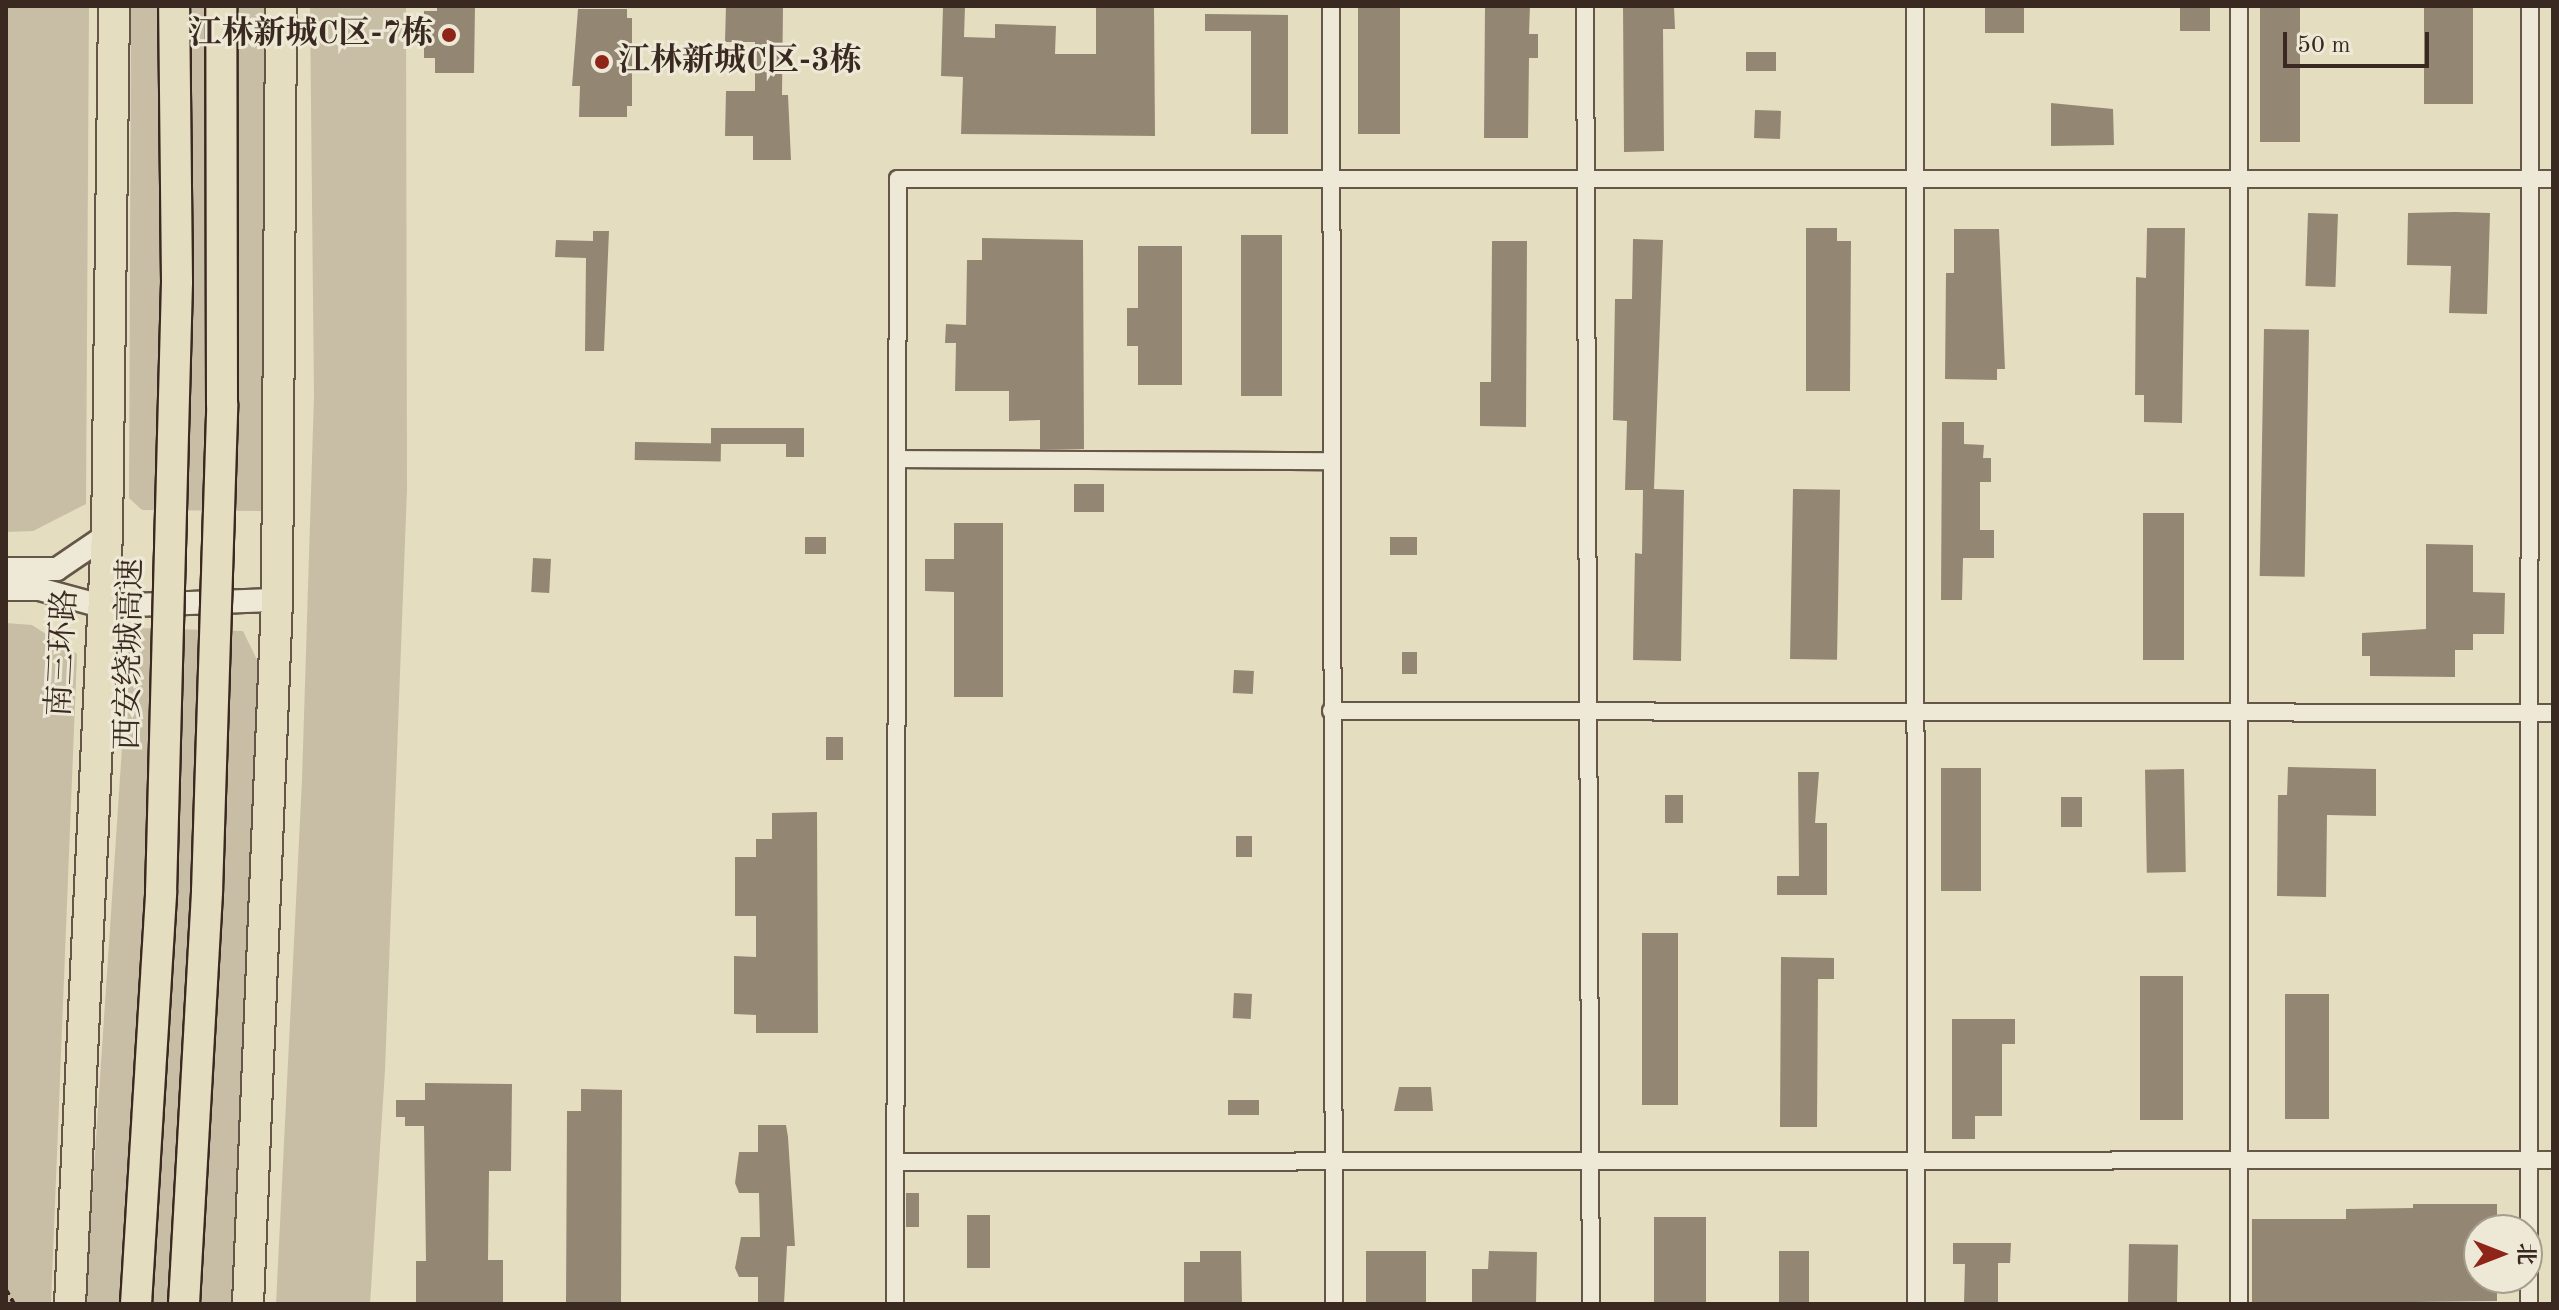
<!DOCTYPE html>
<html>
<head>
<meta charset="utf-8">
<style>
  body { margin:0 }
  #map { position:relative; width:2559px; height:1310px; overflow:hidden; background:#e5ddc0; font-family:"Old Standard TT","Noto Serif SC",serif }
  div>[style] { position:absolute }
  [style*='--x'] { left:calc(var(--x)*1px); top:calc(var(--y)*1px); width:calc(var(--w)*1px); rotate:calc(var(--a)*1deg) }
  .green>* { inset:0; background:#c8bea5 }
  .building>* { inset:0; background:#938773; transform-origin:0 0 }
  .path>* { height:4px; margin-top:-2px; transform-origin:0; background:repeating-linear-gradient(90deg,#3a2920 0 6px,transparent 0 10px) }
  .roads { filter:drop-shadow(2px 0 #655648) drop-shadow(-2px 0 #655648) drop-shadow(0 2px #655648) drop-shadow(0 -2px #655648) }
  .street>* { height:16px; margin:-8px; padding:0 8px; transform-origin:8px; border-radius:8px; background:#eee9d6 }
  .secondary>* { height:22px; margin:-11px; padding:0 11px; transform-origin:11px; border-radius:11px; background:#eee9d6 }
  .highway>* { height:30px; margin:-15px; padding:0 15px; transform-origin:15px; border-radius:15px; background:#e5ddc0 }
  .bridges { filter:drop-shadow(2px 0 #3a2920) drop-shadow(-2px 0 #3a2920) drop-shadow(0 2px #3a2920) drop-shadow(0 -2px #3a2920) }
  .highway-bridge>* { height:30px; margin:-15px; padding:0 15px; transform-origin:15px; border-radius:15px; background:#e5ddc0 }
  .dots>* { width:22px; height:22px; translate:-50% -50%; box-sizing:border-box; border:4px solid #eee9d6; border-radius:50% }
  span { translate:-50% -50%; white-space:nowrap; text-align:center; line-height:1.15; -webkit-text-stroke:6px #eee9d6; paint-order:stroke }
  .poi-label { font-size:32px; color:#3a2920; font-weight:700 }
  .right { translate:-100% -50%; text-align:right }
  .left { translate:0 -50%; text-align:left }
  .street-label { font-size:32px; color:#3a2920 }
  .frame { position:absolute; inset:0; border:8px solid #3a2920; pointer-events:none }
  .north { position:absolute; left:2463px; top:1214px; width:80px; height:80px; box-sizing:border-box; background:#eee9d6; border:2px solid #a69c8d; border-radius:50%; rotate:90deg; font-size:22px; font-weight:700; line-height:32px; text-align:center; color:#3a2920 }
  .north::after { content:''; display:block; margin:auto; width:28px; height:36px; background:#8f2418; clip-path:polygon(50% 0,100% 100%,50% 72%,0 100%) }
  .scale { position:absolute; left:2283px; top:32px; width:146px; height:36px; box-sizing:border-box; border:4px solid #3a2920; border-top:0; padding-left:10px; font-size:24px; line-height:28px; white-space:nowrap; color:#3a2920; -webkit-text-stroke:6px #eee9d6; paint-order:stroke }
</style>
</head>
<body>
<div id="map">
  <div class="green">
    <i style="clip-path:polygon(6px 6px,89px 6px,86px 504px,33px 531px,6px 532px)"></i>
    <i style="clip-path:polygon(131px 6px,265px 6px,264px 511px,142px 510px,129px 498px)"></i>
    <i style="clip-path:polygon(310px 6px,406px 6px,407px 489px,385px 1070px,370px 1304px,276px 1304px,302px 780px,314px 396px)"></i>
    <i style="clip-path:polygon(6px 623px,32px 625px,77px 654px,51px 1304px,6px 1304px)"></i>
    <i style="clip-path:polygon(138px 628px,243px 631px,259px 664px,231px 1304px,85px 1304px,129px 642px)"></i>
  </div>
  <div class="building">
    <i style="clip-path:polygon(437px 6px,475px 6px,474px 73px,435px 73px,435px 58px,424px 58px,424px 11px,437px 11px)"></i>
    <i style="clip-path:polygon(726px 6px,783px 6px,782px 95px,788px 95px,791px 160px,753px 160px,753px 136px,725px 136px,726px 91px,755px 91px,755px 42px,725px 42px)"></i>
    <i style="clip-path:polygon(943px 6px,965px 6px,964px 37px,995px 38px,995px 24px,1056px 26px,1055px 54px,1096px 54px,1096px 6px,1154px 6px,1155px 136px,961px 134px,963px 77px,941px 76px)"></i>
    <i style="left:1358px;top:6px;width:42px;height:128px"></i>
    <i style="clip-path:polygon(1485px 6px,1530px 6px,1529px 34px,1538px 34px,1538px 58px,1529px 58px,1528px 138px,1484px 138px)"></i>
    <i style="clip-path:polygon(1623px 6px,1674px 6px,1675px 29px,1663px 29px,1664px 151px,1624px 152px)"></i>
    <i style="left:1985px;top:6px;width:39px;height:27px"></i>
    <i style="left:2180px;top:6px;width:30px;height:25px"></i>
    <i style="left:2260px;top:6px;width:40px;height:136px"></i>
    <i style="left:2424px;top:6px;width:49px;height:98px"></i>
    <i style="clip-path:polygon(578px 9px,627px 9px,627px 18px,632px 18px,632px 106px,627px 106px,627px 117px,579px 117px,580px 86px,572px 86px)"></i>
    <i style="clip-path:polygon(1205px 14px,1288px 15px,1288px 134px,1251px 134px,1251px 31px,1205px 31px)"></i>
    <i style="left:1776px;top:52px;width:19px;height:30px;rotate:90deg"></i>
    <i style="clip-path:polygon(2051px 103px,2113px 109px,2114px 145px,2051px 146px)"></i>
    <i style="left:1755px;top:110px;width:26px;height:28px;rotate:2deg"></i>
    <i style="clip-path:polygon(2455px 212px,2490px 213px,2487px 314px,2449px 313px,2451px 266px,2407px 265px,2408px 213px)"></i>
    <i style="left:2308px;top:213px;width:30px;height:73px;rotate:2deg"></i>
    <i style="clip-path:polygon(1806px 228px,1837px 228px,1837px 241px,1851px 241px,1850px 391px,1806px 391px)"></i>
    <i style="clip-path:polygon(2147px 228px,2185px 228px,2182px 423px,2144px 422px,2144px 395px,2135px 395px,2136px 277px,2146px 278px)"></i>
    <i style="clip-path:polygon(1954px 229px,1999px 229px,2005px 369px,1997px 369px,1997px 380px,1945px 379px,1946px 273px,1954px 273px)"></i>
    <i style="clip-path:polygon(593px 231px,609px 231px,604px 351px,585px 351px,586px 258px,555px 257px,556px 240px,593px 241px)"></i>
    <i style="left:1241px;top:235px;width:41px;height:161px"></i>
    <i style="clip-path:polygon(982px 238px,1083px 240px,1084px 449px,1040px 449px,1040px 420px,1009px 421px,1009px 391px,955px 391px,956px 343px,945px 343px,946px 324px,966px 325px,967px 260px,982px 260px)"></i>
    <i style="clip-path:polygon(1633px 239px,1663px 240px,1654px 489px,1684px 490px,1681px 661px,1633px 660px,1635px 553px,1642px 554px,1643px 490px,1625px 490px,1627px 421px,1613px 420px,1615px 299px,1632px 299px)"></i>
    <i style="clip-path:polygon(1492px 241px,1527px 241px,1526px 427px,1480px 426px,1480px 382px,1491px 382px)"></i>
    <i style="clip-path:polygon(1138px 246px,1182px 246px,1182px 385px,1138px 385px,1138px 346px,1127px 346px,1127px 308px,1138px 308px)"></i>
    <i style="left:2264px;top:329px;width:45px;height:247px;rotate:1deg"></i>
    <i style="clip-path:polygon(1942px 422px,1964px 422px,1964px 444px,1984px 445px,1983px 458px,1991px 458px,1991px 482px,1980px 482px,1980px 530px,1994px 530px,1994px 558px,1963px 558px,1962px 600px,1941px 600px)"></i>
    <i style="clip-path:polygon(711px 428px,804px 428px,804px 457px,786px 457px,786px 444px,711px 444px)"></i>
    <i style="left:635px;top:442px;width:86px;height:18px;rotate:1deg"></i>
    <i style="left:1074px;top:484px;width:30px;height:28px"></i>
    <i style="left:1793px;top:489px;width:47px;height:170px;rotate:1deg"></i>
    <i style="left:2143px;top:513px;width:41px;height:147px"></i>
    <i style="clip-path:polygon(954px 523px,1003px 523px,1003px 697px,954px 697px,954px 592px,925px 591px,925px 559px,954px 559px)"></i>
    <i style="left:805px;top:537px;width:21px;height:17px"></i>
    <i style="left:1390px;top:537px;width:27px;height:18px"></i>
    <i style="clip-path:polygon(2426px 544px,2473px 545px,2473px 592px,2505px 593px,2504px 634px,2473px 634px,2473px 650px,2455px 650px,2455px 677px,2370px 676px,2370px 656px,2362px 656px,2362px 633px,2426px 629px)"></i>
    <i style="left:533px;top:558px;width:18px;height:34px;rotate:3deg"></i>
    <i style="left:1402px;top:652px;width:15px;height:22px"></i>
    <i style="left:1234px;top:670px;width:20px;height:23px;rotate:3deg"></i>
    <i style="left:826px;top:737px;width:17px;height:23px"></i>
    <i style="clip-path:polygon(2288px 767px,2376px 769px,2376px 816px,2327px 815px,2326px 897px,2277px 896px,2278px 795px,2287px 795px)"></i>
    <i style="left:1941px;top:768px;width:40px;height:123px"></i>
    <i style="left:2184px;top:769px;width:103px;height:39px;rotate:89deg"></i>
    <i style="clip-path:polygon(1798px 772px,1819px 772px,1815px 823px,1827px 823px,1827px 895px,1777px 895px,1777px 876px,1799px 876px)"></i>
    <i style="left:1665px;top:795px;width:18px;height:28px"></i>
    <i style="left:2061px;top:797px;width:21px;height:30px"></i>
    <i style="clip-path:polygon(817px 812px,818px 1033px,756px 1033px,756px 1015px,734px 1014px,734px 956px,756px 957px,756px 916px,735px 916px,735px 857px,756px 857px,756px 839px,772px 839px,772px 813px)"></i>
    <i style="left:1236px;top:836px;width:16px;height:21px"></i>
    <i style="left:1642px;top:933px;width:36px;height:172px"></i>
    <i style="clip-path:polygon(1781px 957px,1834px 958px,1834px 979px,1818px 979px,1817px 1127px,1780px 1127px)"></i>
    <i style="left:2140px;top:976px;width:43px;height:144px"></i>
    <i style="left:1234px;top:993px;width:18px;height:25px;rotate:3deg"></i>
    <i style="left:2285px;top:994px;width:44px;height:125px"></i>
    <i style="clip-path:polygon(1952px 1019px,2015px 1019px,2015px 1044px,2002px 1044px,2002px 1116px,1975px 1116px,1975px 1139px,1952px 1139px)"></i>
    <i style="clip-path:polygon(425px 1083px,512px 1084px,511px 1171px,489px 1171px,488px 1260px,503px 1260px,503px 1304px,416px 1304px,416px 1261px,426px 1261px,424px 1126px,405px 1126px,405px 1117px,396px 1117px,396px 1100px,425px 1100px)"></i>
    <i style="clip-path:polygon(1399px 1087px,1431px 1087px,1433px 1111px,1394px 1111px)"></i>
    <i style="clip-path:polygon(581px 1089px,622px 1090px,621px 1304px,566px 1304px,567px 1111px,581px 1111px)"></i>
    <i style="left:1228px;top:1100px;width:31px;height:15px"></i>
    <i style="clip-path:polygon(758px 1125px,786px 1125px,788px 1137px,795px 1246px,787px 1246px,784px 1304px,758px 1304px,758px 1277px,739px 1277px,735px 1268px,741px 1237px,760px 1237px,759px 1193px,739px 1193px,735px 1183px,739px 1152px,758px 1152px)"></i>
    <i style="left:906px;top:1193px;width:13px;height:34px"></i>
    <i style="clip-path:polygon(2413px 1204px,2497px 1204px,2497px 1230px,2479px 1230px,2479px 1278px,2497px 1278px,2497px 1301px,2252px 1304px,2252px 1219px,2346px 1219px,2346px 1209px,2413px 1208px)"></i>
    <i style="left:967px;top:1215px;width:23px;height:53px"></i>
    <i style="left:1654px;top:1217px;width:52px;height:87px"></i>
    <i style="clip-path:polygon(1953px 1243px,2011px 1243px,2010px 1263px,1998px 1263px,1998px 1304px,1964px 1304px,1965px 1264px,1953px 1264px)"></i>
    <i style="left:2129px;top:1244px;width:49px;height:60px;rotate:1deg"></i>
    <i style="clip-path:polygon(1200px 1251px,1241px 1251px,1242px 1304px,1184px 1304px,1184px 1262px,1200px 1262px)"></i>
    <i style="left:1366px;top:1251px;width:60px;height:53px"></i>
    <i style="clip-path:polygon(1489px 1251px,1537px 1252px,1536px 1304px,1472px 1304px,1472px 1269px,1488px 1269px)"></i>
    <i style="left:1779px;top:1251px;width:30px;height:53px"></i>
  </div>
  <div class="path">
    <i style="--x:6;--y:1290;--w:16;--a:60"></i>
  </div>
  <div class="roads">
    <div class="street">
      <i style="--x:1331;--y:6;--w:1298;--a:89.87"></i>
      <i style="--x:1585;--y:6;--w:1298;--a:89.74"></i>
      <i style="--x:1915;--y:6;--w:1298;--a:89.96"></i>
      <i style="--x:2239;--y:6;--w:1298;--a:90"></i>
      <i style="--x:897;--y:459;--w:433;--a:0.3"></i>
      <i style="--x:1331;--y:711;--w:1222;--a:0.09"></i>
      <i style="--x:895;--y:1162;--w:1658;--a:-0.07"></i>
      <i style="--x:895;--y:1304;--w:1125;--a:-89.85"></i>
      <i style="--x:898;--y:179;--w:1655;--a:0"></i>
      <i style="--x:2529;--y:1304;--w:1298;--a:-89.96"></i>
    </div>
    <div class="secondary">
      <i style="--x:6;--y:569;--w:51;--a:0"></i>
      <i style="--x:57;--y:569;--w:60;--a:-34.2"></i>
      <i style="--x:6;--y:589;--w:33;--a:0"></i>
      <i style="--x:39;--y:589;--w:64;--a:15.3"></i>
      <i style="--x:101;--y:606;--w:176;--a:-2"></i>
    </div>
    <div class="highway">
      <i style="--x:70;--y:1304;--w:770;--a:-87.25"></i>
      <i style="--x:107;--y:535;--w:529;--a:-89.24"></i>
      <i style="--x:248;--y:1304;--w:705;--a:-87.64"></i>
      <i style="--x:277;--y:600;--w:594;--a:-89.61"></i>
    </div>
  </div>
  <div class="bridges">
    <div class="highway-bridge">
      <i style="--x:136;--y:1304;--w:412;--a:-86.5"></i>
      <i style="--x:161;--y:893;--w:611;--a:-88.5"></i>
      <i style="--x:177;--y:282;--w:276;--a:-90.6"></i>
      <i style="--x:184;--y:1304;--w:413;--a:-86.8"></i>
      <i style="--x:207;--y:892;--w:488;--a:-88.2"></i>
      <i style="--x:222;--y:404;--w:398;--a:-90.1"></i>
    </div>
  </div>
  <div class="dots">
    <i style="left:449px;top:35px;background:#8f2418"></i>
    <i style="left:602px;top:62px;background:#8f2418"></i>
  </div>
  <div class="poi-label">
    <span class="right" style="left:433px;top:35px">江林新城C区-7栋</span>
    <span class="left" style="left:618px;top:62px">江林新城C区-3栋</span>
  </div>
  <div class="street-label">
    <span style="left:64px;top:653px;rotate:-87deg">南三环路</span>
    <span style="left:131px;top:654px;rotate:-89deg">西安绕城高速</span>
  </div>
  <div class="frame"></div>
  <div class="north">北</div>
  <div class="scale">50 m</div>
</div>
</body>
</html>
